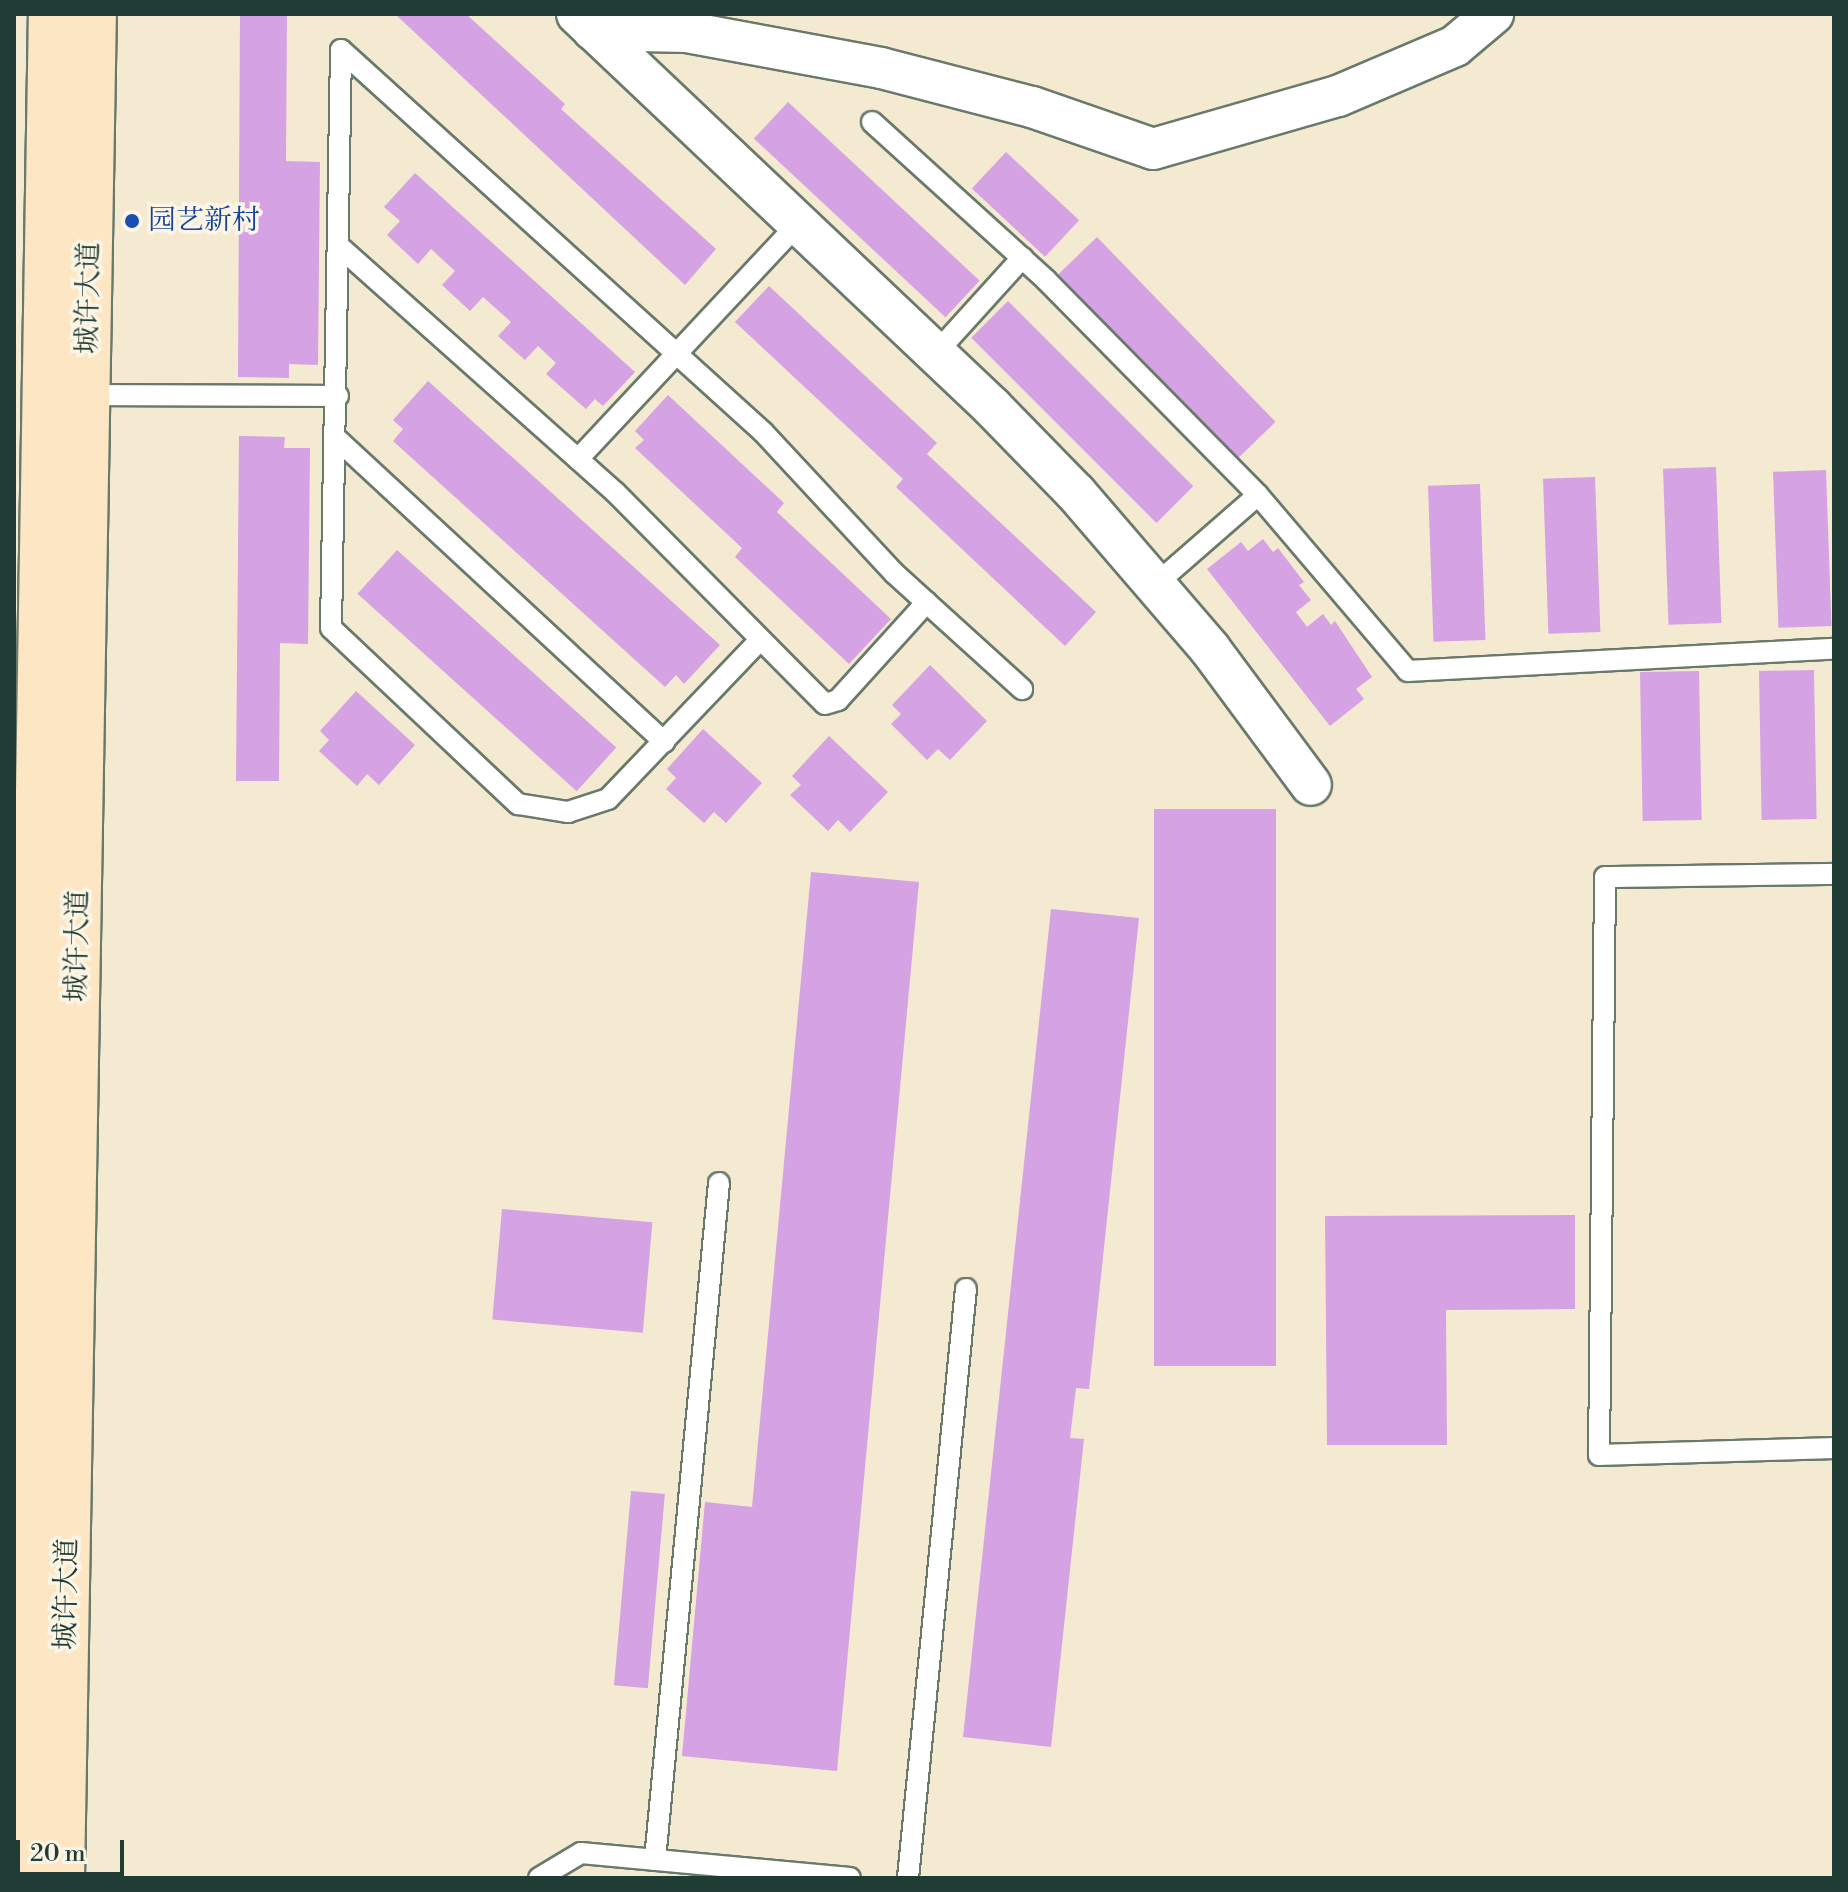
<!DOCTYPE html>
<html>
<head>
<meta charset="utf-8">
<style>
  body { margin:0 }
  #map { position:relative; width:1848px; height:1892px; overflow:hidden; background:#f3ead1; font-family:"Libre Bodoni","Noto Serif SC",serif }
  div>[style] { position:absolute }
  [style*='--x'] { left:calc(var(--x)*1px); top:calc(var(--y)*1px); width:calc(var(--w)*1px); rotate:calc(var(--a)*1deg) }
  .building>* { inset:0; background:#d5a2e3; transform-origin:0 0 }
  .roads { filter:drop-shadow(2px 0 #697a6b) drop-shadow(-2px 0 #697a6b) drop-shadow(0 2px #697a6b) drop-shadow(0 -2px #697a6b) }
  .lane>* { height:20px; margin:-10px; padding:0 10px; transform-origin:10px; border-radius:10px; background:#fff }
  .street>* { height:40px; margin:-20px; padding:0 20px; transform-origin:20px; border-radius:20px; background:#fff }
  .secondary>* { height:44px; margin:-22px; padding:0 22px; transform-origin:22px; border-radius:22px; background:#fce6c4 }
  .dots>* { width:22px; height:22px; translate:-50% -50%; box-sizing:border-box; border:4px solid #fcf5e5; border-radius:50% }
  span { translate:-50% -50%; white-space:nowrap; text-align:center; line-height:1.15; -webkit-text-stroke:7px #fcf5e5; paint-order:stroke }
  .transit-label { font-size:28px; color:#164399 }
  .left { translate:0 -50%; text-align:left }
  .street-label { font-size:28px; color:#1f3d34 }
  .frame { position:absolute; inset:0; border:16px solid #1f3d34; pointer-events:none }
  .scale { position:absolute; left:16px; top:1840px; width:108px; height:36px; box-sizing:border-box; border:4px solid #1f3d34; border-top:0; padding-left:10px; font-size:24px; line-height:28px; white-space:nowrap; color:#1f3d34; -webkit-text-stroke:6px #fcf5e5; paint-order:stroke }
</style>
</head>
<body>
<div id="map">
  <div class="building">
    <i style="clip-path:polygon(240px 14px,287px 14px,286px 161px,320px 162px,318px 365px,289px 364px,289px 378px,238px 377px)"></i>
    <i style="clip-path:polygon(395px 14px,466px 14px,565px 104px,561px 109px,716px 249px,685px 285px)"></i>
    <i style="left:788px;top:102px;width:262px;height:50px;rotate:43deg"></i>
    <i style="left:1006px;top:152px;width:100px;height:50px;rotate:43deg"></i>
    <i style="clip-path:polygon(415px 173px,635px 372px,603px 406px,595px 399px,586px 409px,546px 374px,556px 363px,538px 346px,525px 360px,498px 336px,511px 322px,483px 297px,470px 311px,442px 285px,455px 271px,431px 249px,418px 264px,387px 235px,400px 221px,384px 207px)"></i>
    <i style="left:1097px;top:237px;width:257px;height:54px;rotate:46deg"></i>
    <i style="clip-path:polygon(769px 286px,937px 443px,927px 454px,1096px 612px,1065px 646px,896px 487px,903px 479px,735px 322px)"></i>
    <i style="left:1008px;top:301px;width:262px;height:52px;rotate:45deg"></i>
    <i style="clip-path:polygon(428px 381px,720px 645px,684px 684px,676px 675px,665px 687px,393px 441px,403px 429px,393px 420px)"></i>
    <i style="clip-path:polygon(668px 395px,784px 503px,777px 512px,891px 619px,849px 664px,735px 557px,742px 548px,635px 448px,644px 440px,635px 431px)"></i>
    <i style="clip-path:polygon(239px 436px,285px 437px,284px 448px,310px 448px,308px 644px,280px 643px,279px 781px,236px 781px)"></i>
    <i style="left:1716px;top:467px;width:156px;height:53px;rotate:88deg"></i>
    <i style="left:1826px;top:470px;width:156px;height:53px;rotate:88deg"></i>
    <i style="left:1595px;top:477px;width:155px;height:52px;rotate:88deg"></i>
    <i style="left:1480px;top:484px;width:156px;height:52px;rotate:88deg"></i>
    <i style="clip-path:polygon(1263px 539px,1273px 552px,1278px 548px,1304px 582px,1299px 585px,1311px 600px,1296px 612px,1307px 627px,1323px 614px,1331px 625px,1335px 621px,1372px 677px,1356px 689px,1364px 699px,1330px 726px,1207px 569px,1241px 542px,1248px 551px)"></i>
    <i style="left:397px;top:550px;width:295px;height:59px;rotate:42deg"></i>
    <i style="clip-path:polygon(930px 665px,987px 721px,950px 760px,938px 749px,927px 760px,891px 724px,901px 714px,892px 705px)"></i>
    <i style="left:1814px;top:670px;width:149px;height:55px;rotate:89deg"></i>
    <i style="left:1699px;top:671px;width:149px;height:59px;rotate:89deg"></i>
    <i style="clip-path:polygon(356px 691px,415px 745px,379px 785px,367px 774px,357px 786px,319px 751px,329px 740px,320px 731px)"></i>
    <i style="clip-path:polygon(703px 729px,762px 783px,726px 823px,714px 812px,704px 823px,666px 789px,676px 778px,667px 769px)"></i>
    <i style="clip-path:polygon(829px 736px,888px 792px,850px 832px,838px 820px,828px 831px,790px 795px,801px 785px,792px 776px)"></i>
    <i style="left:1154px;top:809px;width:122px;height:557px"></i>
    <i style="clip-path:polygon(811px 872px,919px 882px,837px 1771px,682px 1756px,705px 1502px,752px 1507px)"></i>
    <i style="clip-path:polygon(1051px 909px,1139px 918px,1089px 1389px,1076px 1388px,1070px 1438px,1084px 1439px,1051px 1747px,963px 1737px)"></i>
    <i style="left:502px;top:1209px;width:151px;height:111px;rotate:5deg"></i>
    <i style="clip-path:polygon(1575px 1215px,1575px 1309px,1446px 1310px,1447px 1445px,1327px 1445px,1325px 1216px)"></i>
    <i style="left:631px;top:1491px;width:34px;height:195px;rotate:5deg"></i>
  </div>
  <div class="roads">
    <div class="lane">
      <i style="--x:341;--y:50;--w:578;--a:90.99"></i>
      <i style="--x:331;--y:628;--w:257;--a:43.3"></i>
      <i style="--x:518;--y:804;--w:51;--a:9.1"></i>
      <i style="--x:568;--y:812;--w:42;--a:-18"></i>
      <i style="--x:608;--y:799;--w:217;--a:-46.3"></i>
      <i style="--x:341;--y:50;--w:569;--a:42.15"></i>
      <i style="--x:763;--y:432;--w:192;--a:47.1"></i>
      <i style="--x:894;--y:573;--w:173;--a:42.2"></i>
      <i style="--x:872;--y:122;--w:235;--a:42.2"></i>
      <i style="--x:1046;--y:280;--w:302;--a:45.4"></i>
      <i style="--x:341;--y:248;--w:367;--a:41.7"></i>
      <i style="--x:615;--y:492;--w:298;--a:45.3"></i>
      <i style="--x:825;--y:704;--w:14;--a:-17"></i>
      <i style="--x:838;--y:700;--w:132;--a:-47.8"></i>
      <i style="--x:935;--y:354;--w:130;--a:-47.8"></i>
      <i style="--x:88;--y:395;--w:250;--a:0.2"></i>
      <i style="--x:337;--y:439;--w:446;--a:42.8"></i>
      <i style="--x:578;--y:459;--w:322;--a:-46.9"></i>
      <i style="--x:1156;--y:584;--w:135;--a:-41.1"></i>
      <i style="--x:1258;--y:495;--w:231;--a:49.6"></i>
      <i style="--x:1408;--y:671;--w:427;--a:-3"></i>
      <i style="--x:1834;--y:874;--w:229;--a:179.2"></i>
      <i style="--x:1605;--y:877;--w:578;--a:90.59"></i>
      <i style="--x:1599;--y:1455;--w:235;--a:-1.7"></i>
      <i style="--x:655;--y:1860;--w:680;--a:-84.6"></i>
      <i style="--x:539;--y:1878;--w:49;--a:-30.8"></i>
      <i style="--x:581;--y:1853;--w:270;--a:5.3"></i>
      <i style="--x:908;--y:1878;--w:592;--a:-84.38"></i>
    </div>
    <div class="street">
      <i style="--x:577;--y:14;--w:572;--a:43.44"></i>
      <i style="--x:992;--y:407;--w:120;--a:45.7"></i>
      <i style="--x:1076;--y:493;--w:206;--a:49.3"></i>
      <i style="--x:1210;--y:649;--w:169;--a:53.4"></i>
      <i style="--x:593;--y:30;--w:94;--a:1.2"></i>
      <i style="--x:687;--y:32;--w:197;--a:10.5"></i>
      <i style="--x:881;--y:68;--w:156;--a:14.5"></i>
      <i style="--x:1032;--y:107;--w:128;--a:19.1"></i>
      <i style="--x:1153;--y:149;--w:192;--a:-16"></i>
      <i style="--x:1338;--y:96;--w:127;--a:-23.1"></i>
      <i style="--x:1455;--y:46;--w:50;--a:-40.1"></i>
    </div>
    <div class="secondary">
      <i style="--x:20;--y:1878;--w:1864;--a:-89.05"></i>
      <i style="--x:62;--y:1878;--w:1864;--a:-89.02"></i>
    </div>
  </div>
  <div class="dots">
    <i style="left:132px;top:221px;background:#1a4fb4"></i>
  </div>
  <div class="transit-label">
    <span class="left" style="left:148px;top:221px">园艺新村</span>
  </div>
  <div class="street-label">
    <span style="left:89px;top:298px;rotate:-89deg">城许大道</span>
    <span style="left:78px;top:946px;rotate:-89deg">城许大道</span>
    <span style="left:67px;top:1594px;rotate:-89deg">城许大道</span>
  </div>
  <div class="frame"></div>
  <div class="scale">20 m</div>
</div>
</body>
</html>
